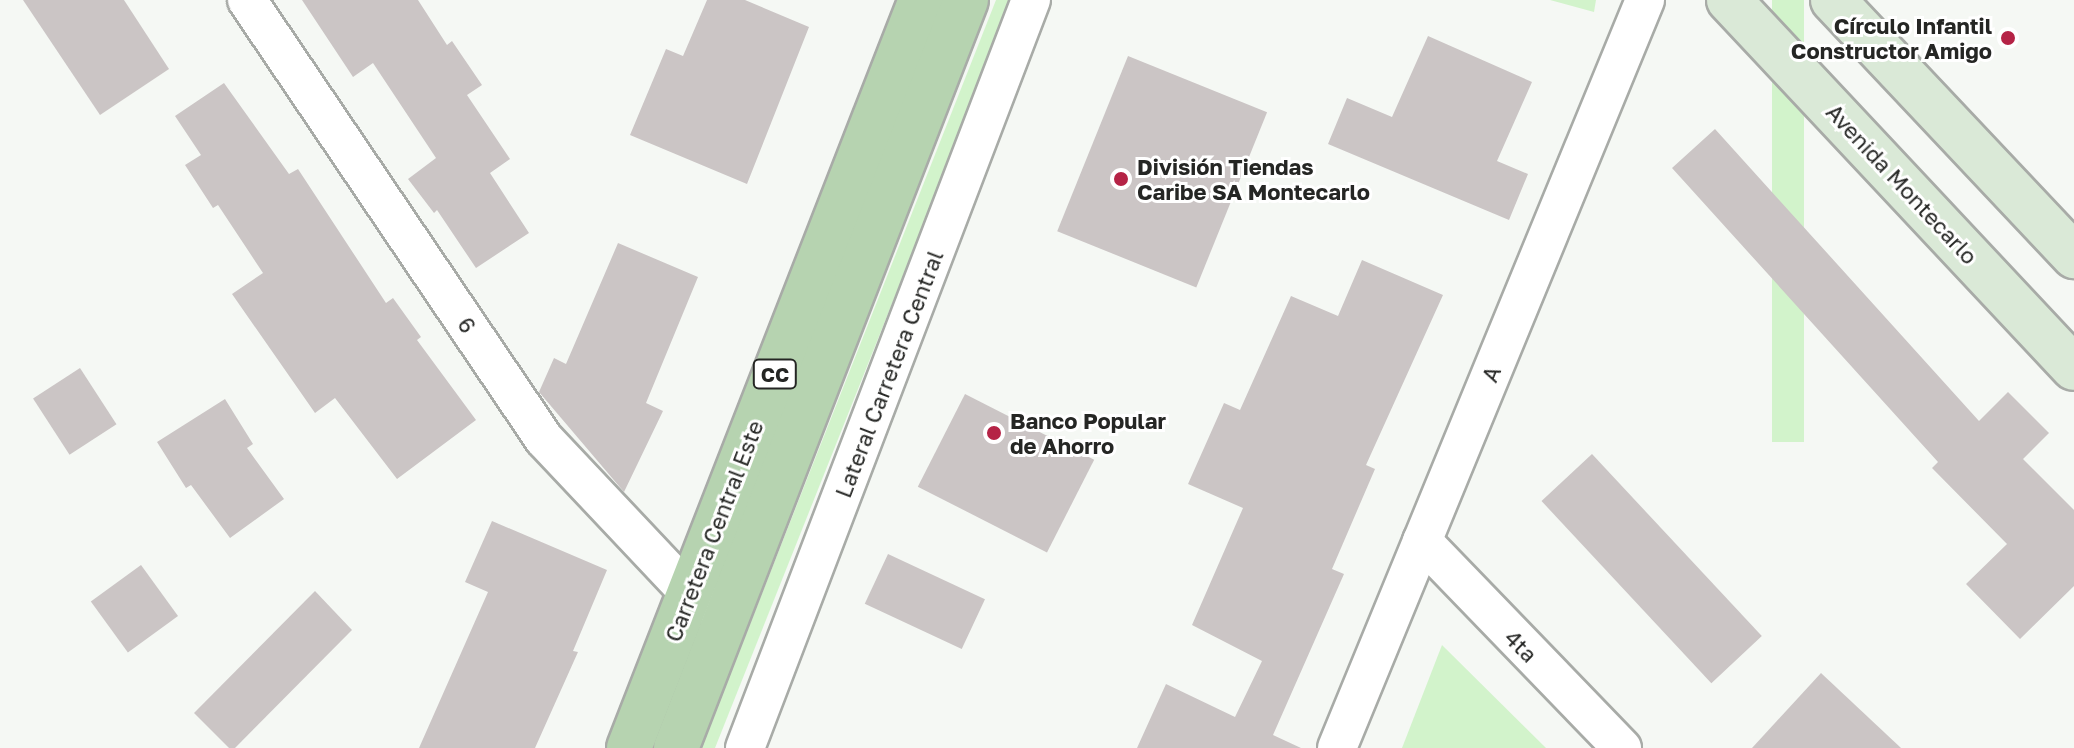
<!DOCTYPE html>
<html>
<head>
<meta charset="utf-8">
<style>
  body { margin:0 }
  #map { position:relative; width:2074px; height:748px; overflow:hidden; background:#f5f8f4; font-family:"Golos Text",sans-serif }
  div>[style] { position:absolute }
  [style*='--x'] { left:calc(var(--x)*1px); top:calc(var(--y)*1px); width:calc(var(--w)*1px); rotate:calc(var(--a)*1deg) }
  .green>* { inset:0; background:#d2f3cb; transform-origin:0 0 }
  .building>* { inset:0; background:#cbc5c5; transform-origin:0 0 }
  .roads { filter:drop-shadow(2px 0 #a8aba7) drop-shadow(-2px 0 #a8aba7) drop-shadow(0 2px #a8aba7) drop-shadow(0 -2px #a8aba7) }
  .street>* { height:38px; margin:-19px; padding:0 19px; transform-origin:19px; border-radius:19px; background:#fff }
  .secondary>* { height:44px; margin:-22px; padding:0 22px; transform-origin:22px; border-radius:22px; background:#dae9d7 }
  .primary>* { height:44px; margin:-22px; padding:0 22px; transform-origin:22px; border-radius:22px; background:#b6d3b0 }
  .dots>* { width:22px; height:22px; translate:-50% -50%; box-sizing:border-box; border:4px solid #fff; border-radius:50% }
  span { translate:-50% -50%; white-space:nowrap; text-align:center; line-height:1.15; -webkit-text-stroke:6px #fff; paint-order:stroke }
  .shield-label span { padding:2px 6px; background:#fff; border:2px solid; border-radius:6px; -webkit-text-stroke-width:0 }
  .shield-label { font-size:20px; color:#252624; font-weight:700 }
  .poi-label { font-size:22px; color:#252624; font-weight:700 }
  .right { translate:-100% -50%; text-align:right }
  .left { translate:0 -50%; text-align:left }
  .street-label { font-size:22px; color:#252624 }
</style>
</head>
<body>
<div id="map">
  <div class="green">
    <i style="clip-path:polygon(996px 0,1013px 0,715px 748px,701px 748px)"></i>
    <i style="clip-path:polygon(1550px 0,1596px 0,1594px 12px)"></i>
    <i style="left:1772px;top:0;width:32px;height:442px"></i>
    <i style="clip-path:polygon(1442px 645px,1546px 748px,1402px 748px)"></i>
  </div>
  <div class="building">
    <i style="clip-path:polygon(23px 0,124px 0,169px 69px,100px 115px)"></i>
    <i style="clip-path:polygon(302px 0,418px 0,447px 45px,452px 41px,482px 85px,467px 95px,510px 159px,490px 173px,529px 233px,476px 268px,437px 210px,434px 213px,408px 179px,436px 158px,373px 63px,353px 77px)"></i>
    <i style="clip-path:polygon(707px 0,745px 0,809px 27px,747px 184px,630px 135px,666px 49px,683px 56px)"></i>
    <i style="clip-path:polygon(1428px 36px,1532px 82px,1497px 161px,1528px 174px,1509px 220px,1328px 144px,1347px 98px,1392px 117px)"></i>
    <i style="left:1128px;top:56px;width:150px;height:189px;rotate:22deg"></i>
    <i style="clip-path:polygon(224px 83px,289px 174px,298px 169px,386px 303px,393px 298px,421px 337px,417px 340px,476px 420px,397px 479px,335px 398px,315px 413px,232px 294px,263px 273px,218px 205px,213px 208px,185px 165px,201px 155px,175px 116px)"></i>
    <i style="clip-path:polygon(1715px 129px,1979px 421px,2008px 392px,2049px 433px,2023px 459px,2074px 510px,2074px 586px,2020px 639px,1966px 584px,2007px 544px,1932px 468px,1938px 462px,1672px 168px)"></i>
    <i style="clip-path:polygon(618px 243px,698px 277px,646px 403px,663px 411px,624px 492px,539px 392px,554px 358px,566px 364px)"></i>
    <i style="clip-path:polygon(1362px 260px,1443px 295px,1366px 465px,1375px 469px,1332px 569px,1344px 574px,1273px 735px,1301px 748px,1137px 748px,1166px 684px,1235px 717px,1262px 661px,1192px 625px,1243px 508px,1188px 484px,1224px 403px,1240px 410px,1291px 296px,1338px 316px)"></i>
    <i style="left:80px;top:368px;width:67px;height:56px;rotate:57deg"></i>
    <i style="left:965px;top:394px;width:145px;height:104px;rotate:27deg"></i>
    <i style="clip-path:polygon(225px 399px,253px 444px,247px 448px,284px 499px,230px 538px,191px 485px,186px 488px,157px 442px)"></i>
    <i style="left:1592px;top:454px;width:249px;height:69px;rotate:47deg"></i>
    <i style="clip-path:polygon(492px 521px,607px 570px,573px 651px,578px 652px,535px 748px,419px 748px,488px 592px,465px 582px)"></i>
    <i style="left:888px;top:554px;width:107px;height:55px;rotate:25deg"></i>
    <i style="left:141px;top:565px;width:63px;height:62px;rotate:54deg"></i>
    <i style="clip-path:polygon(315px 591px,352px 630px,235px 748px,229px 748px,194px 713px)"></i>
    <i style="clip-path:polygon(1821px 673px,1901px 748px,1752px 748px)"></i>
  </div>
  <div class="roads">
    <div class="street">
      <i style="--x:247;--y:0;--w:530;--a:55.92"></i>
      <i style="--x:544;--y:439;--w:212;--a:46.7"></i>
      <i style="--x:689;--y:593;--w:27;--a:33"></i>
      <i style="--x:1422;--y:541;--w:288;--a:46"></i>
      <i style="--x:745;--y:748;--w:801;--a:-69.08"></i>
      <i style="--x:1337;--y:748;--w:809;--a:-67.62"></i>
    </div>
    <div class="secondary">
      <i style="--x:1729;--y:0;--w:504;--a:46.85"></i>
      <i style="--x:1833;--y:0;--w:352;--a:46.7"></i>
    </div>
    <div class="primary">
      <i style="--x:629;--y:748;--w:803;--a:-68.68"></i>
      <i style="--x:676;--y:748;--w:802;--a:-68.81"></i>
    </div>
  </div>
  <div class="dots">
    <i style="left:2008px;top:38px;background:#b52346"></i>
    <i style="left:1121px;top:179px;background:#b52346"></i>
    <i style="left:994px;top:433px;background:#b52346"></i>
  </div>
  <div class="shield-label">
    <span style="left:775px;top:374px">CC</span>
  </div>
  <div class="poi-label">
    <span class="right" style="left:1992px;top:38px">Círculo Infantil<br>Constructor Amigo</span>
    <span class="left" style="left:1137px;top:179px">División Tiendas<br>Caribe SA Montecarlo</span>
    <span class="left" style="left:1010px;top:433px">Banco Popular<br>de Ahorro</span>
  </div>
  <div class="street-label">
    <span style="left:1902px;top:184px;rotate:47deg">Avenida Montecarlo</span>
    <span style="left:467px;top:325px;rotate:56deg">6</span>
    <span style="left:889px;top:374px;rotate:-69deg">Lateral Carretera Central</span>
    <span style="left:1491px;top:374px;rotate:-68deg">A</span>
    <span style="left:714px;top:531px;rotate:-69deg">Carretera Central Este</span>
    <span style="left:1521px;top:646px;rotate:45deg">4ta</span>
  </div>
</div>
</body>
</html>
